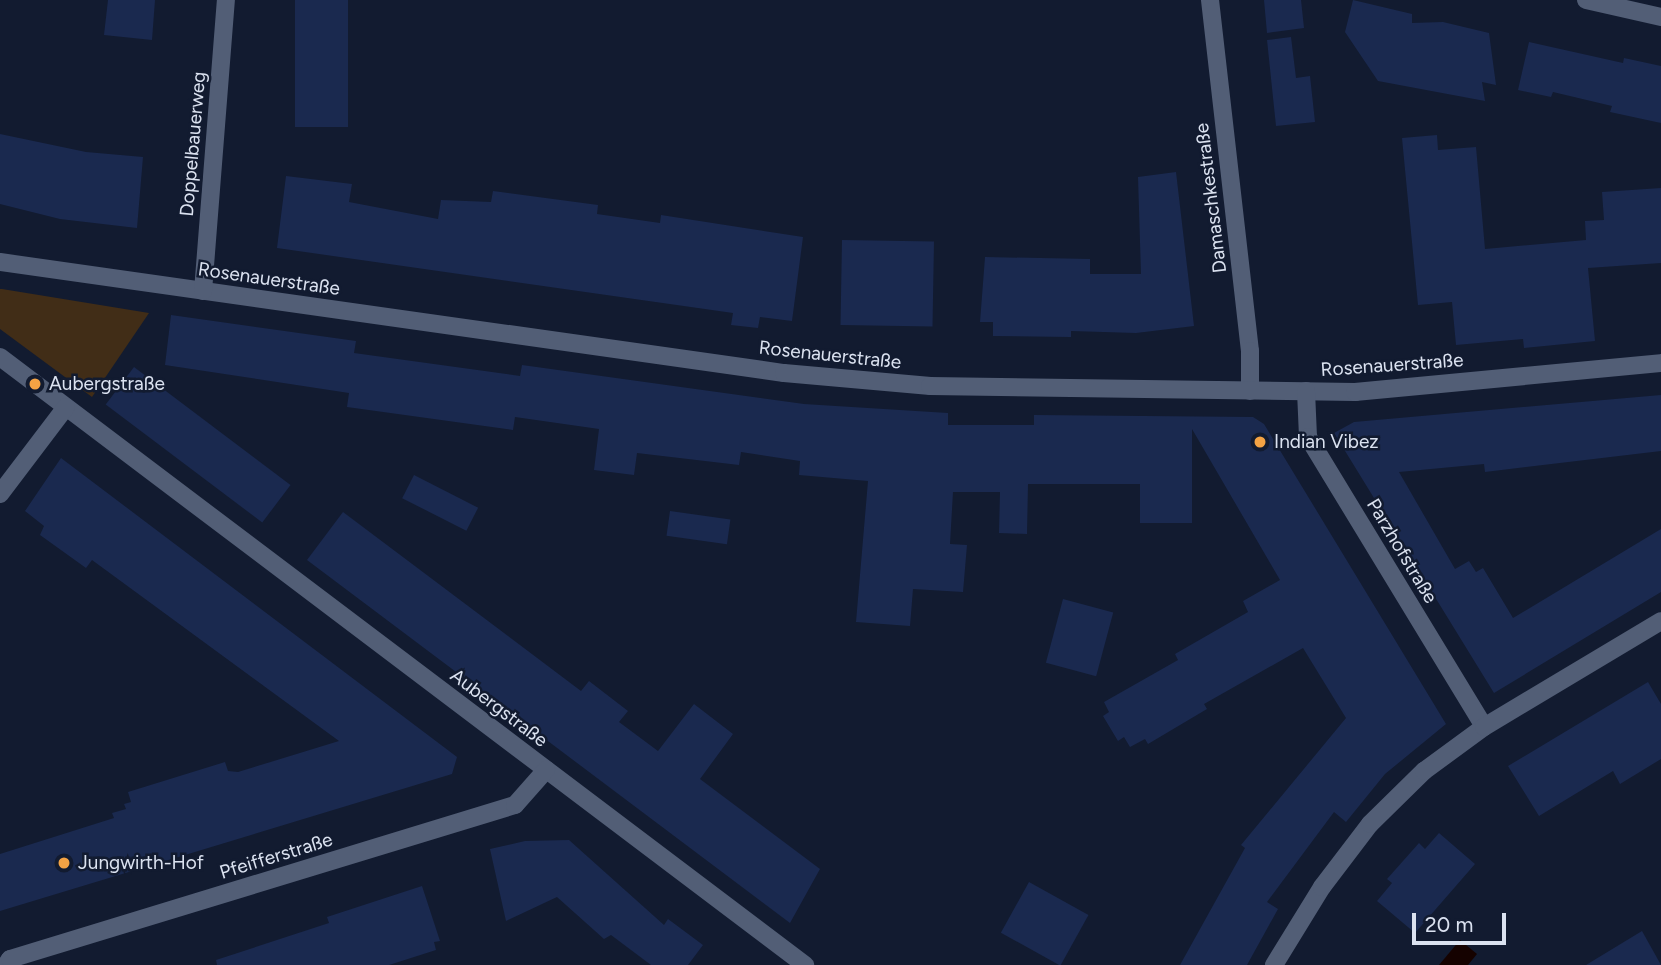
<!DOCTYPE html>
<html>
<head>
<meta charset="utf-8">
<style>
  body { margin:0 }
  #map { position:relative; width:1661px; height:965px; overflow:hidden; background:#121b30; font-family:Figtree,sans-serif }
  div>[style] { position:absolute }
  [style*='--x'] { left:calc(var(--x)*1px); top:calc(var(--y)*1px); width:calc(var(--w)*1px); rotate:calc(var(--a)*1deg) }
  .green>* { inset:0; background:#412d17 }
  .water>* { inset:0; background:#150200 }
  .building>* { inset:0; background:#1a294f; transform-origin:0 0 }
  .street>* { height:18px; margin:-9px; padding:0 9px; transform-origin:9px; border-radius:9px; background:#525e76 }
  .dots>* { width:19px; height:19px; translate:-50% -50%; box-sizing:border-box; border:4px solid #121b30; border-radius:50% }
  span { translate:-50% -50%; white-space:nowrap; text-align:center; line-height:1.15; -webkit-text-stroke:5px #121b30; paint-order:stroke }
  .street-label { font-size:19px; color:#dbe2f0 }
  .poi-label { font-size:19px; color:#dbe2f0 }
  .left { translate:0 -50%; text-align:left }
  .scale { position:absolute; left:1412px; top:913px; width:94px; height:32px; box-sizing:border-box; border:4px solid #dbe2f0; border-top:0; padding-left:9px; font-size:21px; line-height:24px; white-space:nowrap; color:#dbe2f0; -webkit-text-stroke:5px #121b30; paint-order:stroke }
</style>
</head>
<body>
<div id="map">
  <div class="green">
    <i style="clip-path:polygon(0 289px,2px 289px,149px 313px,92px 397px,0 329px)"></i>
  </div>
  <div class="water">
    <i style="clip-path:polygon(1460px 940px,1477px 954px,1468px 965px,1439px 965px)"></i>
  </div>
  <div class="building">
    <i style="clip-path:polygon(108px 0,155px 0,152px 40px,104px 35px)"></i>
    <i style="left:295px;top:0;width:53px;height:127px"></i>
    <i style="clip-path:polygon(1264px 0,1301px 0,1304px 28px,1267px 33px)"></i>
    <i style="clip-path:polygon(1353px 0,1412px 14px,1412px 23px,1443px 22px,1489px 33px,1496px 85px,1482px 82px,1485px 101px,1378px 81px,1345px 32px)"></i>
    <i style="clip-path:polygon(1291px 37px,1296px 78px,1310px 76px,1315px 122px,1276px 126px,1267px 40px)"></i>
    <i style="clip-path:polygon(1529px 42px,1623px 63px,1624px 58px,1661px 66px,1661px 123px,1610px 112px,1612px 106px,1553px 92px,1551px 97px,1518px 90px)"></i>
    <i style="clip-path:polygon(0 134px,86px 152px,143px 157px,137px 228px,60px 219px,0 204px)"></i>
    <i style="clip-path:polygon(1437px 135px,1438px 150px,1476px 147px,1485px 249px,1586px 240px,1585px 221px,1604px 220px,1602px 192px,1661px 188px,1661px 263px,1588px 268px,1595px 341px,1524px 348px,1523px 339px,1456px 345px,1452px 302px,1418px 305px,1402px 138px)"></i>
    <i style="clip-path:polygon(1176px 172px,1194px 326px,1136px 333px,1071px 331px,1071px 337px,993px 336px,993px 322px,980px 322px,985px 257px,1090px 259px,1090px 274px,1141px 274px,1138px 177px)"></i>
    <i style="clip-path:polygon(286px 176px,352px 184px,349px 202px,438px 219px,441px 200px,491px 202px,493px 191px,598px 205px,597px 214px,660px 223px,661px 215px,803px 237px,792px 321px,760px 317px,758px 328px,731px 325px,733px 313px,277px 248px)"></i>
    <i style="left:842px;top:240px;width:92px;height:85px;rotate:1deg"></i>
    <i style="clip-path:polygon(171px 315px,356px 341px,354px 353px,520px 376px,522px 365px,804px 404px,948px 413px,948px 425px,1034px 425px,1034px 415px,1253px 417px,1264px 424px,1446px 724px,1385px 774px,1346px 822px,1334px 812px,1267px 902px,1278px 909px,1247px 965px,1180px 965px,1245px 848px,1241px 845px,1346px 718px,1303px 648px,1204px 704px,1207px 709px,1148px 744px,1145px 739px,1130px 747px,1124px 737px,1118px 741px,1103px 716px,1109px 712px,1104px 702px,1178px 660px,1175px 654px,1248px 612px,1243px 601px,1280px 580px,1192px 429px,1192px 523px,1140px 523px,1140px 484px,1028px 484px,1027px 534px,999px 533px,1000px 492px,953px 492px,950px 544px,967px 545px,963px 592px,913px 589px,910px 626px,856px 622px,868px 481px,799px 475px,800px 461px,741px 452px,739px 465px,637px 453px,634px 475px,594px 470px,599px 429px,515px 417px,513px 430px,347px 407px,349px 393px,165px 365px)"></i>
    <i style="left:134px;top:367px;width:196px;height:47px;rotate:37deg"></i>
    <i style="clip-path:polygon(1661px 395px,1661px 451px,1485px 472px,1484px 464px,1399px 472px,1455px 569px,1469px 561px,1476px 572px,1483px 568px,1513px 618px,1661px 529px,1661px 592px,1494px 693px,1334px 433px,1354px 422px)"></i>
    <i style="clip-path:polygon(61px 458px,457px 757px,452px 774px,0 911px,0 854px,114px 818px,112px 813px,126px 809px,124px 804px,131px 802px,128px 792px,225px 762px,228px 771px,238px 772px,339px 741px,92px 560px,86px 568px,40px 535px,44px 526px,25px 511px)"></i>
    <i style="left:414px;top:475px;width:72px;height:26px;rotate:27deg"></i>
    <i style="left:670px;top:511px;width:61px;height:25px;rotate:8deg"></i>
    <i style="clip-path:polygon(343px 512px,581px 691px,589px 681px,628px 711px,619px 722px,658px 751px,694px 704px,733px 734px,700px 779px,820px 869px,790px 923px,307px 560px)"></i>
    <i style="left:1063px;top:599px;width:52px;height:66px;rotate:15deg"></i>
    <i style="clip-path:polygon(1648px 682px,1661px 704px,1661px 759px,1620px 784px,1613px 771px,1539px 816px,1508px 766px)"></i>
    <i style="clip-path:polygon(1439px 833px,1475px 864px,1415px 933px,1377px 901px,1392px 883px,1387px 879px,1419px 843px,1425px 849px)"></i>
    <i style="clip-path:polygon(569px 840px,664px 925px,668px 919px,703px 945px,688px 965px,651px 965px,611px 935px,604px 939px,557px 897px,506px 921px,490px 849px,525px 841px)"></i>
    <i style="left:1029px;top:882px;width:68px;height:58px;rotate:29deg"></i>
    <i style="clip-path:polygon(422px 886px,440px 941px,434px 942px,436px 950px,389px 965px,217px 965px,216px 960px,329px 923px,327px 917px)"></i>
    <i style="clip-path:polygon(1642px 931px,1661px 965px,1586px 965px)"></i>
  </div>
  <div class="street">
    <i style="--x:1210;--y:0;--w:353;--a:83.5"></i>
    <i style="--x:1250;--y:351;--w:40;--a:90"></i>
    <i style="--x:1586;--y:0;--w:77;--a:12.8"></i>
    <i style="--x:0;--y:262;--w:792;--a:8.06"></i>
    <i style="--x:784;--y:373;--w:147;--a:5.1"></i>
    <i style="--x:930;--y:386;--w:425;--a:0.8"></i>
    <i style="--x:1355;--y:392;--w:307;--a:-5.4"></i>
    <i style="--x:203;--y:291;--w:292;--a:-85.5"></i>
    <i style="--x:0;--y:357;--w:1009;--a:37.06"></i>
    <i style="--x:1306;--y:391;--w:46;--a:87.5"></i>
    <i style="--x:1308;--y:437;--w:339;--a:58.7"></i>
    <i style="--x:0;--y:494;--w:109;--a:-52.8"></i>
    <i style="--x:6;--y:965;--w:7;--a:-56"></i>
    <i style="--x:10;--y:959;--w:528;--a:-16.96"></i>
    <i style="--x:515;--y:805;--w:47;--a:-48.5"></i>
    <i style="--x:1274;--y:965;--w:92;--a:-58.4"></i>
    <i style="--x:1322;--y:887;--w:79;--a:-52.7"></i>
    <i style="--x:1370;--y:824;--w:76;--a:-44.5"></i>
    <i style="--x:1424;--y:771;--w:74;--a:-36.3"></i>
    <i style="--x:1484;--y:727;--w:206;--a:-30.9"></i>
  </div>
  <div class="dots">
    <i style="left:35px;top:384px;background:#f4a344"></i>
    <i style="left:1260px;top:442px;background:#f4a344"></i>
    <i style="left:64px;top:863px;background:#f4a344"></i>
  </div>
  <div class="street-label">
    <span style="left:193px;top:144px;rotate:-85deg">Doppelbauerweg</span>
    <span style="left:1211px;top:198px;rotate:-97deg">Damaschkestraße</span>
    <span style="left:269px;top:279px;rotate:8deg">Rosenauerstraße</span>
    <span style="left:830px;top:355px;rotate:6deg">Rosenauerstraße</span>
    <span style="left:1392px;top:365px;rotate:-4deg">Rosenauerstraße</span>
    <span style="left:1402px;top:551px;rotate:59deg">Parzhofstraße</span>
    <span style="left:499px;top:708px;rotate:37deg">Aubergstraße</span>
    <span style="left:276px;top:856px;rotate:-17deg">Pfeifferstraße</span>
  </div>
  <div class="poi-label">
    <span class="left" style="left:49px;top:384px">Aubergstraße</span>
    <span class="left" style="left:1274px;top:442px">Indian Vibez</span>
    <span class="left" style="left:78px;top:863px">Jungwirth-Hof</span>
  </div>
  <div class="scale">20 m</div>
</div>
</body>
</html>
